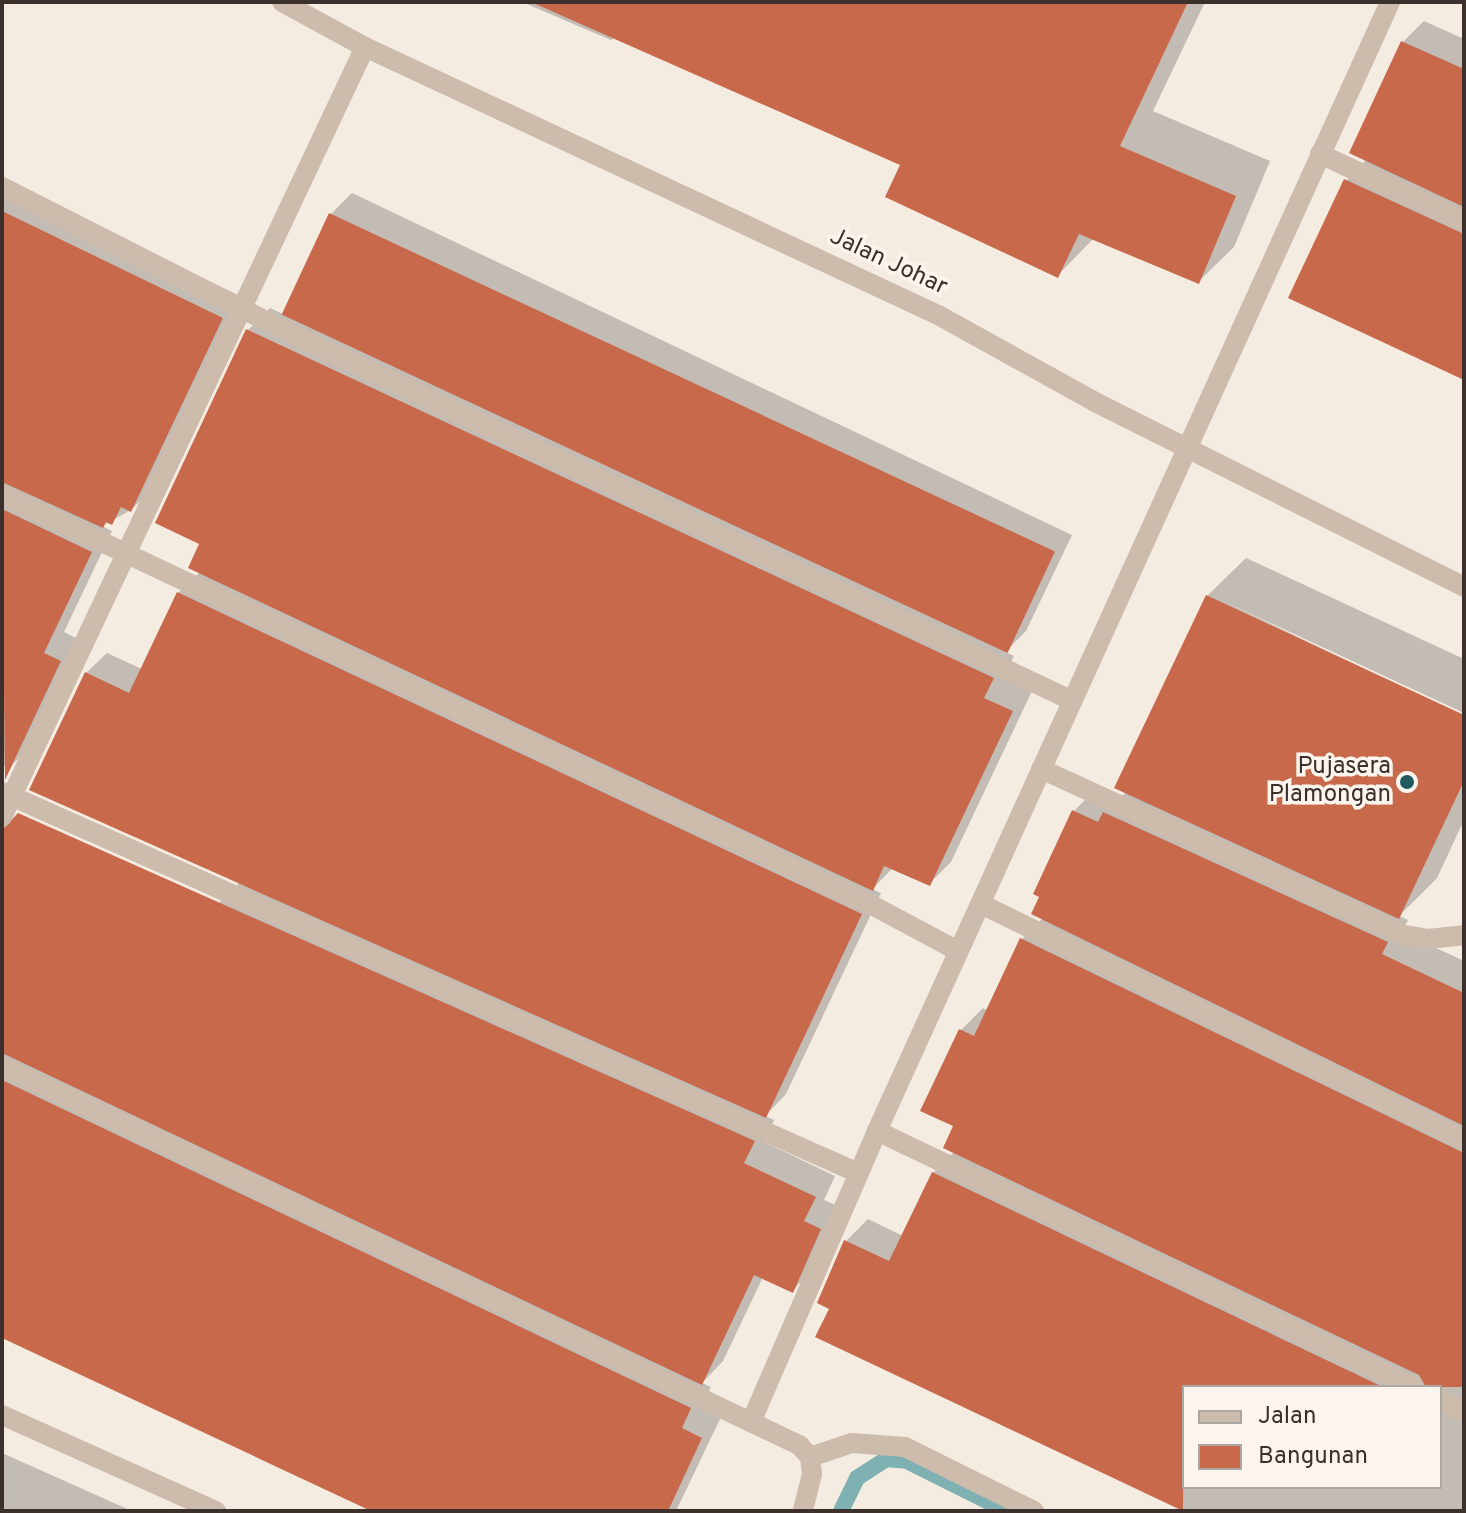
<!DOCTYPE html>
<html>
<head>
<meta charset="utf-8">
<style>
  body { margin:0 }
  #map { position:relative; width:1466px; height:1513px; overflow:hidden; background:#f4ebe1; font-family:Overpass,sans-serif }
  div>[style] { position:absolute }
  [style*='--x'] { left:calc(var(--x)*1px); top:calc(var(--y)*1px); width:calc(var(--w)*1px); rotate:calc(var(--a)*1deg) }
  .shadow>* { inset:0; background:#0003 }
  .stream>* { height:16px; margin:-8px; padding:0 8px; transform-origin:8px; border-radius:8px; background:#7fb0b2 }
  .building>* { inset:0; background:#c8694b; transform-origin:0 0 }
  .street>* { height:20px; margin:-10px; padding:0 10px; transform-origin:10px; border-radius:10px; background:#cdbbac }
  .dots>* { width:22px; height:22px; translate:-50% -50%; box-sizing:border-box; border:4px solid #fbf5ee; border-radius:50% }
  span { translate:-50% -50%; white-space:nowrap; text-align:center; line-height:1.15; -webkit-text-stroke:7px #fbf5ee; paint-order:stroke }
  .street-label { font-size:24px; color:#3b302b }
  .poi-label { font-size:24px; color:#3b302b }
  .right { translate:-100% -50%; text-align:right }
  .frame { position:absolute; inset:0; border:4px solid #3b302b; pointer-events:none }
  .legend { position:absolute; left:1182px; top:1385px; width:260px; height:104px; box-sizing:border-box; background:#fbf5ee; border:2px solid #aea6a0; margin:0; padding:10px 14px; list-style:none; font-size:24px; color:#3b302b }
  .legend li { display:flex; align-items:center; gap:16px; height:40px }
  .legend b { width:40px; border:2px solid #aea6a0 }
</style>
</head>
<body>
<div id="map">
  <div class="shadow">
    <i style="clip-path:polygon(522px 2px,1205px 2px,1153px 111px,1270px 161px,1234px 247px,1198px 282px,1094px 238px,1058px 275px,903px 164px,615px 37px,611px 40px)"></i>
    <i style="clip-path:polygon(1424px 21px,1464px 39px,1464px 378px,1346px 181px,1367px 159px,1403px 42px)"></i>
    <i style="clip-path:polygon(2px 181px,242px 297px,152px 489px,131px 510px,102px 526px,112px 531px,64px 632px,80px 640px,30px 747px,9px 768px,2px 764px)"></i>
    <i style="clip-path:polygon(352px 193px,1072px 535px,1026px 631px,1005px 652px,1014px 656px,1004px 676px,1033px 689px,951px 862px,929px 884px,893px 868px,872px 889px,881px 893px,786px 1094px,765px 1116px,774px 1120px,764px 1142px,835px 1176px,824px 1200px,840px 1207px,813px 1269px,793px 1290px,763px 1277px,723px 1361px,702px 1383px,711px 1387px,701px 1407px,721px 1417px,676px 1511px,376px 1511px,2px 1335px,2px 826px,210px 922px,219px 903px,240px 882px,86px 673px,107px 653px,142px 669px,178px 593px,200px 572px,248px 330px,270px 308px,283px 314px,331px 214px)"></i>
    <i style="clip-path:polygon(evenodd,1246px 558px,1464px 659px,1464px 713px,1221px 600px,1464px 717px,1464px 820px,1437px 878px,1399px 916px,1408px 920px,1402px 932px,1464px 961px,1464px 1511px,1188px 1511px,818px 1336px,832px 1308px,846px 1241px,868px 1219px,903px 1236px,933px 1173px,955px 1151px,961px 1030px,983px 1008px,988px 1011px,1022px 939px,1043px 918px,1042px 896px,1036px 893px,1074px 811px,1096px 789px,1118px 800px,1126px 792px,1207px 596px,1246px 558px,1184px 1387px,1440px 1387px,1440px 1487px,1184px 1487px,1184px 1387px)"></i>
    <i style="clip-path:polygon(2px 1453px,132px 1511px,2px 1511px)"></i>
  </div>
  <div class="stream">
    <i style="--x:841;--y:1511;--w:37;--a:-64"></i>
    <i style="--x:857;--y:1478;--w:35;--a:-33"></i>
    <i style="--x:886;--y:1459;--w:21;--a:5"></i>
    <i style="--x:907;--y:1461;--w:112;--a:26.6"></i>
  </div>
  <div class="building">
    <i style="clip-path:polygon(531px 2px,1188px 2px,1120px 146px,1236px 196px,1199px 284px,1079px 234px,1058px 278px,885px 197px,900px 165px)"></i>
    <i style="clip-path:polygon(1401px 41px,1464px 69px,1464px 207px,1349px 153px)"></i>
    <i style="clip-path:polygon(1344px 179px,1464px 234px,1464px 380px,1288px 298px)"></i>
    <i style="clip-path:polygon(2px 211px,223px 318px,131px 512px,121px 507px,112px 525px,106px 522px,103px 528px,2px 482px)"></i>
    <i style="left:329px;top:213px;width:801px;height:112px;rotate:25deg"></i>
    <i style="clip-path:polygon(246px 329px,994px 678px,984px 698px,1013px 711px,930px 886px,884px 866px,873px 891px,188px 568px,199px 544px,155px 523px)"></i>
    <i style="clip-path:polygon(2px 509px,92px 552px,44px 653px,61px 661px,5px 780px)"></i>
    <i style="clip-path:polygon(177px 592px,862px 914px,766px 1118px,29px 790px,85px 672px,129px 693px)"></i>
    <i style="clip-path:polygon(1206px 595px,1464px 715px,1464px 781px,1399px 919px,1114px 788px)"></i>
    <i style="clip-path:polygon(1072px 810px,1098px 822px,1103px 812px,1388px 942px,1382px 954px,1464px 993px,1464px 1126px,1031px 914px,1039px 897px,1033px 894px)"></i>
    <i style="clip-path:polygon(18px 813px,755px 1141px,744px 1163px,816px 1197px,804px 1221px,821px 1229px,793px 1293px,754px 1275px,702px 1385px,2px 1053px,2px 830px)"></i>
    <i style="clip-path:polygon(1020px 938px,1464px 1153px,1464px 1387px,1426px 1387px,1419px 1375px,943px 1148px,953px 1126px,920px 1111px,959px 1029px,974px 1036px)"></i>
    <i style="clip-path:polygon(2px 1080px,691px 1408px,682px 1428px,702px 1438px,668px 1511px,371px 1511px,2px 1338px)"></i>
    <i style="clip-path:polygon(932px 1172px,1383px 1387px,1184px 1387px,1183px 1511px,815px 1337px,829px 1309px,817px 1303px,844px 1240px,889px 1261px)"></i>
  </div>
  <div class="street">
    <i style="--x:282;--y:2;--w:94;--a:28.5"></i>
    <i style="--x:365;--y:47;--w:635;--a:25.07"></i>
    <i style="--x:940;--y:316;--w:177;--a:29"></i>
    <i style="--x:1095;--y:402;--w:413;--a:26.6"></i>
    <i style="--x:1320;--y:154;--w:159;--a:25"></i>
    <i style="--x:2;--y:187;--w:336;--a:26.9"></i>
    <i style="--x:302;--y:339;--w:850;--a:25.15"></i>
    <i style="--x:2;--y:495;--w:957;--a:25.23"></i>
    <i style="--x:868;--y:903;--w:102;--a:28.1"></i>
    <i style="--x:1041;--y:769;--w:398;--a:24.6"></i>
    <i style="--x:1403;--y:935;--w:25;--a:9"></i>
    <i style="--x:1428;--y:939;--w:36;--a:-6"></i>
    <i style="--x:2;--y:792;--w:937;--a:23.99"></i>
    <i style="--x:2;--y:817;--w:851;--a:-64.76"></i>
    <i style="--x:983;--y:905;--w:535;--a:26.04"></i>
    <i style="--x:2;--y:1066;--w:883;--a:25.43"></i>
    <i style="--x:799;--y:1445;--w:16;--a:47"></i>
    <i style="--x:810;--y:1457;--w:17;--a:83"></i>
    <i style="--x:812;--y:1474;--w:38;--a:104"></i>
    <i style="--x:877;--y:1131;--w:594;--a:25.53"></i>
    <i style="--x:1440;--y:1400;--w:27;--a:27"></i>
    <i style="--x:2;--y:1415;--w:235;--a:24.2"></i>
    <i style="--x:752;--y:1420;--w:315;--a:-66.6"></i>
    <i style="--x:877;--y:1131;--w:1240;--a:-65.56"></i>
    <i style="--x:810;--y:1457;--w:44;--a:-18.4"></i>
    <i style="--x:852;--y:1443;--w:53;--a:4.3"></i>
    <i style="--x:905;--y:1447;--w:144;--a:26.4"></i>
  </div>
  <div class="dots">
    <i style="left:1407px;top:782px;background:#1f5a5e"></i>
  </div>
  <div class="street-label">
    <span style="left:888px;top:263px;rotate:25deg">Jalan Johar</span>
  </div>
  <div class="poi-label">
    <span class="right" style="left:1391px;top:782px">Pujasera<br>Plamongan</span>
  </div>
  <div class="frame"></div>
  <ul class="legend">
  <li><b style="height:10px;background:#cdbbac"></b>Jalan</li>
  <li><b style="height:22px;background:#c8694b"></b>Bangunan</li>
  </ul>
</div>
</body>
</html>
